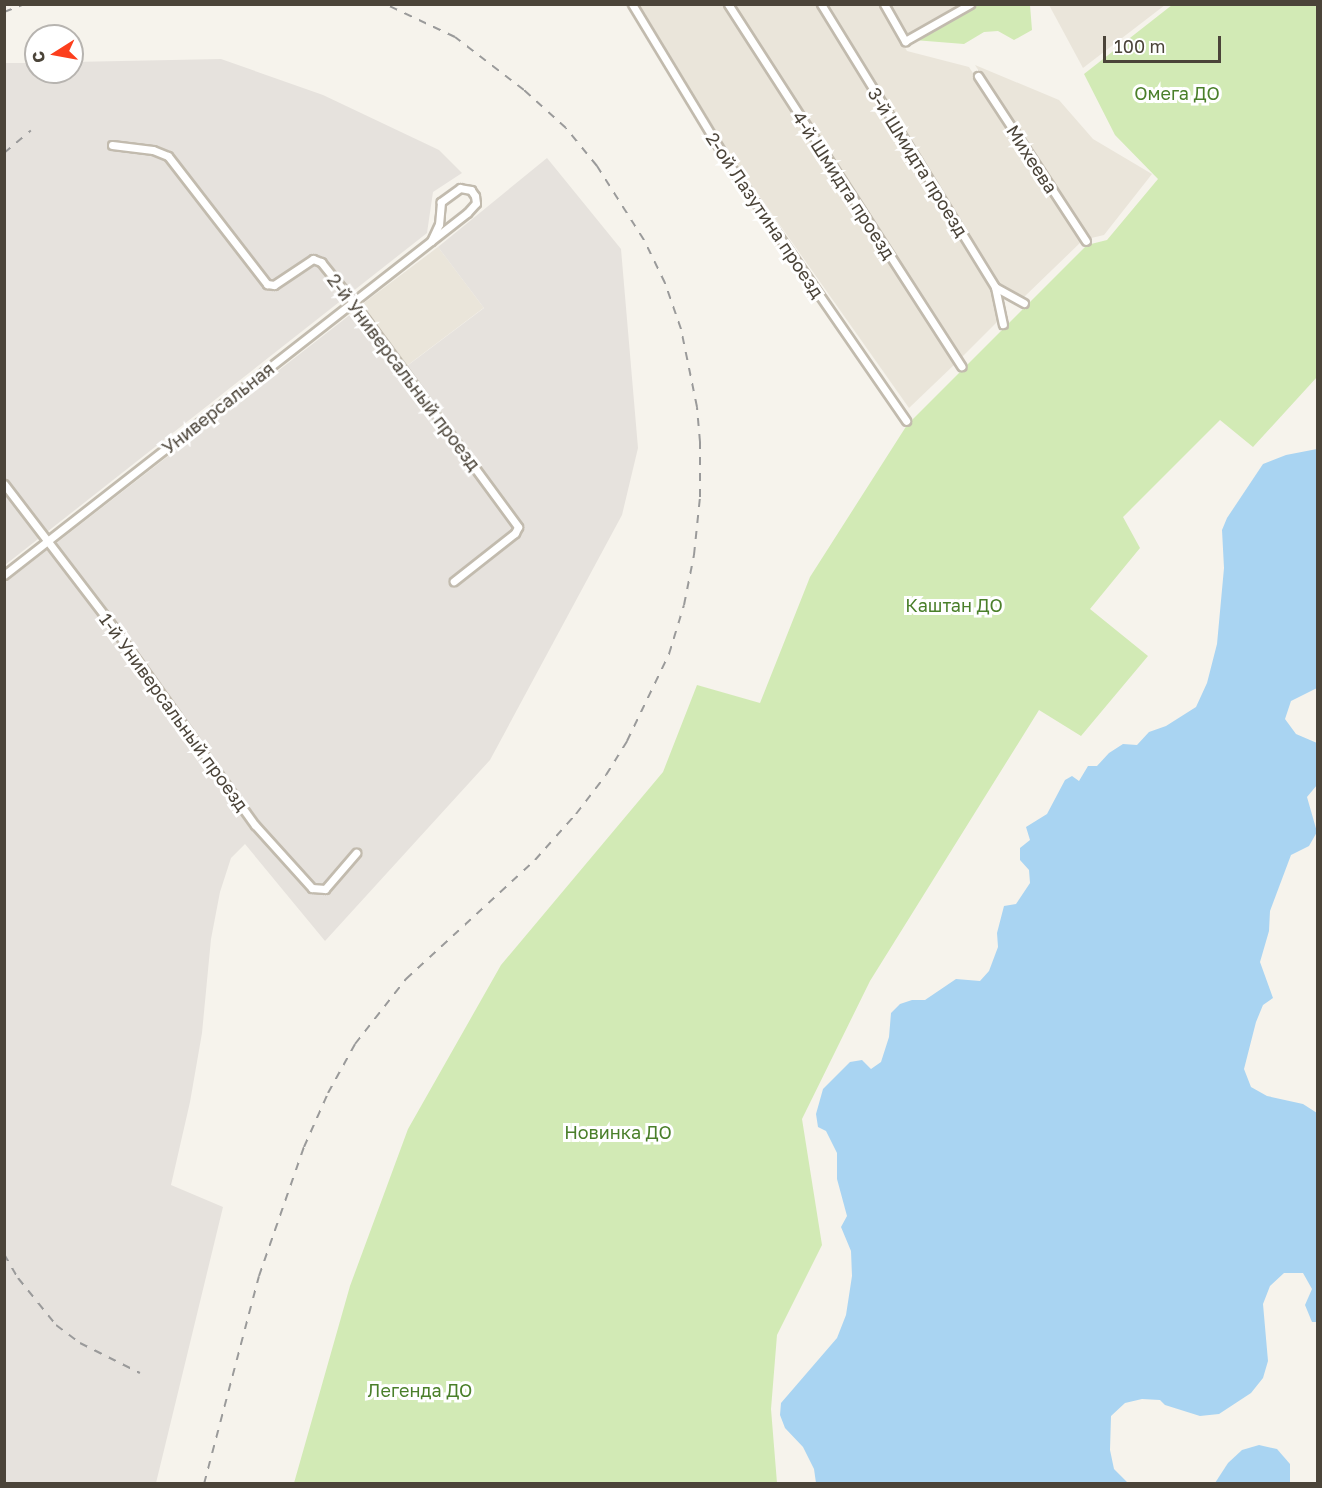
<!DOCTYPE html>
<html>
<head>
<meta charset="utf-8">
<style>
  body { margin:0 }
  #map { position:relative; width:1322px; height:1488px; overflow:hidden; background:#f6f3ec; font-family:"Golos Text",sans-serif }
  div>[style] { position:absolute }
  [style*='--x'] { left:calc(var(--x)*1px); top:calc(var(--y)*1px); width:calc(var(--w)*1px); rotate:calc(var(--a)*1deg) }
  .residential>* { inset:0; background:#eae5da; transform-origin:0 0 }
  .industrial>* { inset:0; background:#e6e2dd }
  .green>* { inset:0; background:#d2eab5 }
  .water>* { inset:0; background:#a9d4f2 }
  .roads { filter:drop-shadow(2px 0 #c2bbae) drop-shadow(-2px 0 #c2bbae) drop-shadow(0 2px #c2bbae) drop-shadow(0 -2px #c2bbae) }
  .minor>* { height:7px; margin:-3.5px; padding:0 3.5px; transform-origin:3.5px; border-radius:3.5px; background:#fff }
  .rail>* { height:2px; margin-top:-1px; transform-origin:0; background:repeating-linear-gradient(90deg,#9a9a9a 0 8px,transparent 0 16px) }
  span { translate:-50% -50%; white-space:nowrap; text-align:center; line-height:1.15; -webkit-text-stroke:6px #fff; paint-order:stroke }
  .park-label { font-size:18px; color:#4a7f2a }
  .street-label { font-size:18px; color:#4b4439 }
  .frame { position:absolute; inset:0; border:6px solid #4b4439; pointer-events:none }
  .north { position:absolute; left:24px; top:24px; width:60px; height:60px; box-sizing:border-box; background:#fff; border:2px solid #b7b4b0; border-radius:50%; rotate:259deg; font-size:16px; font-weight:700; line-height:24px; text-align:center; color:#4b4439 }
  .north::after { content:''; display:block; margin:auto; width:21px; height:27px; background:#fc3f1d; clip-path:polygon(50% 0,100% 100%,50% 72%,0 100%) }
  .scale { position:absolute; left:1103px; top:36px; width:118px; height:27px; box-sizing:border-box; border:3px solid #4b4439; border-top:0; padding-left:8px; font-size:18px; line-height:21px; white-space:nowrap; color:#4b4439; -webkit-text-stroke:4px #fff; paint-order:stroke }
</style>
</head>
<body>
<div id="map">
  <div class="residential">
    <i style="clip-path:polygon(638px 5px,722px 5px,955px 364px,909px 408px,734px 160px)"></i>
    <i style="clip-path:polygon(734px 5px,816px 5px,992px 289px,999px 320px,961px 358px)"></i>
    <i style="clip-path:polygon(824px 5px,880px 5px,907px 51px,969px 67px,1082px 241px,1023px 298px,998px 285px)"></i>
    <i style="clip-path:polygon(887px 5px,960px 5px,906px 35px)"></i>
    <i style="clip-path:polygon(1049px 5px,1165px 5px,1083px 68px)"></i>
    <i style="clip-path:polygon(975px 65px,1059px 100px,1093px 139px,1152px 174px,1104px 235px,1087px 239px)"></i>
    <i style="left:438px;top:247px;width:76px;height:110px;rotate:53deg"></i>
  </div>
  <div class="industrial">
    <i style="clip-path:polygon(221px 59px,323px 95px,439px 150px,462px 173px,433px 192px,427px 233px,5px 565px,4px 63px,36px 63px,36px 72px,72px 72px,72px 62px)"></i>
    <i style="clip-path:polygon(547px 158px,621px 249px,638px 448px,622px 515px,490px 760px,325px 941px,245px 844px,231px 858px,220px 892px,211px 939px,202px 1033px,190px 1102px,171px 1185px,223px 1207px,156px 1483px,5px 1484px,5px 583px,351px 314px,395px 375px,484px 308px,438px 247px)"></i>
  </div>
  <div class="green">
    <i style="clip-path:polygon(978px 4px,1030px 5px,1032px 30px,1014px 40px,998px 31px,984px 32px,964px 44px,914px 40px)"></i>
    <i style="clip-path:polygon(1172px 5px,1317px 5px,1317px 377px,1253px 447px,1220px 420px,1123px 517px,1140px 548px,1090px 609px,1148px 656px,1081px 736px,1039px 710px,870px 981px,802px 1119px,822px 1245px,777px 1335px,771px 1409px,777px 1483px,294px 1483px,350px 1286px,408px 1129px,501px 965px,663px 772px,697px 685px,760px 703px,810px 577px,907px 425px,1087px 245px,1107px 240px,1158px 179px,1115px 135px,1084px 74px)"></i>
  </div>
  <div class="water">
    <i style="clip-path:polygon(1317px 449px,1317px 688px,1291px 701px,1285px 719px,1296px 734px,1317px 743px,1317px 785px,1307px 797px,1317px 832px,1309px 846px,1291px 855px,1270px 911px,1269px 931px,1260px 962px,1273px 998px,1263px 1005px,1256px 1022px,1244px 1069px,1251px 1087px,1267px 1096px,1303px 1104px,1317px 1113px,1317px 1322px,1312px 1322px,1305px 1305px,1312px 1289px,1303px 1273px,1284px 1273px,1270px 1286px,1263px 1304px,1268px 1361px,1263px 1378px,1251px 1393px,1219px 1414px,1200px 1416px,1165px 1405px,1160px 1400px,1142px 1399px,1125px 1403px,1111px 1416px,1110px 1450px,1114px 1469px,1128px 1483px,816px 1483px,814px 1469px,803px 1447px,785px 1428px,780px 1415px,781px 1403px,837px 1338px,846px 1315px,852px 1276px,851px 1251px,841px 1227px,847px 1216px,837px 1179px,837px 1153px,826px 1131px,818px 1127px,816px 1114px,823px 1089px,850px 1062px,862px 1060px,871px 1069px,881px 1062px,889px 1037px,891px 1013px,900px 1004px,912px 1000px,925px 1000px,956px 979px,980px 981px,989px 971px,998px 947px,997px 933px,1004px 906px,1016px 904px,1030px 883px,1029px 870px,1020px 860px,1020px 848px,1030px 840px,1026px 827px,1047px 814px,1065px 780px,1072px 776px,1079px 781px,1088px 766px,1097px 766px,1109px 753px,1123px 744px,1137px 745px,1149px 732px,1166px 726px,1196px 707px,1207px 683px,1217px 644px,1224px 568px,1222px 530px,1227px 518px,1263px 464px,1286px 455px)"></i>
    <i style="clip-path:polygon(1259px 1445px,1277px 1449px,1290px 1464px,1290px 1483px,1215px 1483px,1228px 1463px,1242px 1450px)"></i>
  </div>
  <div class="roads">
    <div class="minor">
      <i style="--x:632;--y:4;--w:187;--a:58.8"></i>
      <i style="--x:729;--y:164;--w:312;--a:55.4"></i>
      <i style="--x:728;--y:4;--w:431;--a:57.2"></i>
      <i style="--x:821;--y:4;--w:332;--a:58.4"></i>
      <i style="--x:995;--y:287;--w:38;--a:78"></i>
      <i style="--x:884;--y:4;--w:43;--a:60.4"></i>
      <i style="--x:905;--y:41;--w:75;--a:-29.6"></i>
      <i style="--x:978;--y:76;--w:197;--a:56.8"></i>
      <i style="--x:112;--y:145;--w:41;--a:7"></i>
      <i style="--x:153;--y:150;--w:16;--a:22"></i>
      <i style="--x:168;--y:156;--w:162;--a:52.3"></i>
      <i style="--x:267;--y:284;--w:7;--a:8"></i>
      <i style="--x:274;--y:285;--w:47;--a:-33.7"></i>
      <i style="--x:313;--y:259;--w:9;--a:21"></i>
      <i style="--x:321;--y:262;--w:51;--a:51.3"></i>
      <i style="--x:353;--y:302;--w:279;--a:53.7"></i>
      <i style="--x:518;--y:527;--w:7;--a:117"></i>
      <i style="--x:515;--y:533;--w:78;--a:141.8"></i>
      <i style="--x:995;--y:287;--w:33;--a:29"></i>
      <i style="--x:4;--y:484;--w:171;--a:52.6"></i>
      <i style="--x:108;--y:620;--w:252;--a:54.4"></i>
      <i style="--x:255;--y:825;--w:85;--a:47.9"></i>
      <i style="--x:312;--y:888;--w:13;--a:4"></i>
      <i style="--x:325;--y:889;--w:48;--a:-49.3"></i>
      <i style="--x:4;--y:575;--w:588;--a:-38.02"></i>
      <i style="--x:467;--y:213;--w:13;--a:-48"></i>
      <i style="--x:476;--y:203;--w:7;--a:-98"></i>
      <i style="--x:475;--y:196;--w:7;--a:-124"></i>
      <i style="--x:471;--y:190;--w:11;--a:-170"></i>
      <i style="--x:460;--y:188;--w:24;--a:144"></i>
      <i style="--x:441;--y:202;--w:22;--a:95"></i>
      <i style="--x:439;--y:224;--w:19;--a:115"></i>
    </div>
  </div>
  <div class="rail">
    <i style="--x:4;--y:12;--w:22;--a:-21"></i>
    <i style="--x:4;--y:153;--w:35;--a:-40"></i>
    <i style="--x:4;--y:1254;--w:28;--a:60"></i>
    <i style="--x:18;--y:1278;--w:60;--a:51"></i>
    <i style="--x:56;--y:1325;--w:30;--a:37"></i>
    <i style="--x:80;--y:1343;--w:67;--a:26.6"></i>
    <i style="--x:204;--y:1484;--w:215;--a:-75.2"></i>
    <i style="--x:259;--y:1276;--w:137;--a:-70.8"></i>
    <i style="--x:304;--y:1147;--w:59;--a:-66"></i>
    <i style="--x:328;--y:1093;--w:56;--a:-61.1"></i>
    <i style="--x:355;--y:1044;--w:83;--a:-51.9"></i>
    <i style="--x:406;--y:979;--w:176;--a:-42.7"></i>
    <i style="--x:535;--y:860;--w:62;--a:-48.3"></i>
    <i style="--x:576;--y:814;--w:49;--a:-52.4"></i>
    <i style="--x:606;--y:775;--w:40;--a:-58"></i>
    <i style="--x:627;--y:741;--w:97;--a:-64.2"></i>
    <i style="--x:669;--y:654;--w:51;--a:-73"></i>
    <i style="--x:684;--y:605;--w:51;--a:-78.7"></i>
    <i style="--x:694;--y:555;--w:58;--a:-84.1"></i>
    <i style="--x:700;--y:497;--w:55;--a:-90"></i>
    <i style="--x:700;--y:442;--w:35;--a:-95"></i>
    <i style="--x:697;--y:407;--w:80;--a:-101.6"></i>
    <i style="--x:681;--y:329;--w:49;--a:-109.2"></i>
    <i style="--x:665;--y:283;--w:48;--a:-116"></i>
    <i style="--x:644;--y:240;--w:88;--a:-122.4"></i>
    <i style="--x:597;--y:166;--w:49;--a:-129.2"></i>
    <i style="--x:566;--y:128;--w:57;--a:-137.9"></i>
    <i style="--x:524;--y:90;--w:87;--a:-142.5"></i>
    <i style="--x:455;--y:37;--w:77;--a:-154.8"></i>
  </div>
  <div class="park-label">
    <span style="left:1177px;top:93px">Омега ДО</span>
    <span style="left:954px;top:605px">Каштан ДО</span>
    <span style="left:618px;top:1132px">Новинка ДО</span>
    <span style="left:420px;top:1390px">Легенда ДО</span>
  </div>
  <div class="street-label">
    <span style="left:1032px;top:159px;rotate:57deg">Михеева</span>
    <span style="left:918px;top:162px;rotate:58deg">3-й Шмидта проезд</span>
    <span style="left:844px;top:185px;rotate:57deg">4-й Шмидта проезд</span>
    <span style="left:765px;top:215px;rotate:56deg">2-ой Лазутина проезд</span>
    <span style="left:404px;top:372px;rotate:53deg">2-й Универсальный проезд</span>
    <span style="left:218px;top:408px;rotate:-38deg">Универсальная</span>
    <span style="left:174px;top:712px;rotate:54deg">1-й Универсальный проезд</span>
  </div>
  <div class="frame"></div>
  <div class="north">С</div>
  <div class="scale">100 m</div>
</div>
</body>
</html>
